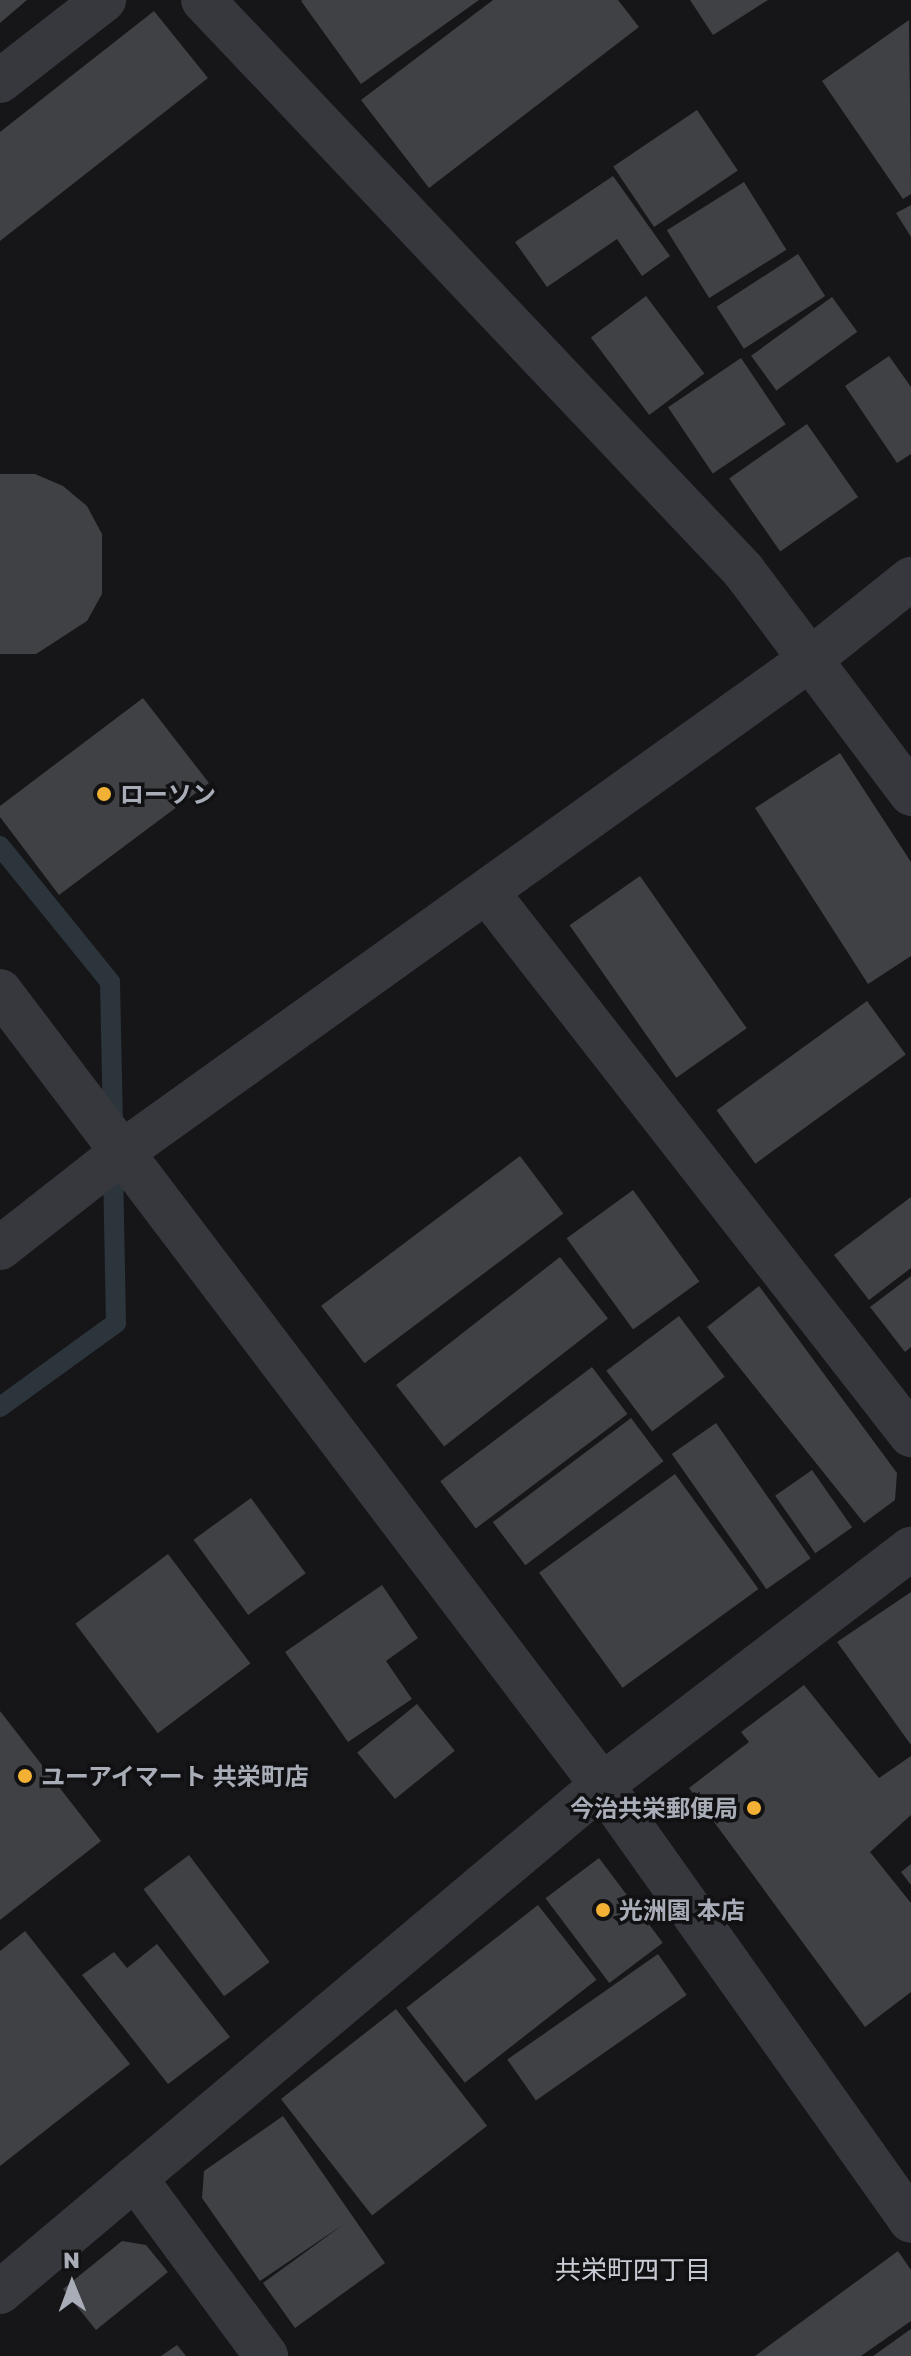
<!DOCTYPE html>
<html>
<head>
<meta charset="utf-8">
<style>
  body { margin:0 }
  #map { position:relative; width:911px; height:2356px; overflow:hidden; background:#161618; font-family:"Golos Text","Noto Sans JP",sans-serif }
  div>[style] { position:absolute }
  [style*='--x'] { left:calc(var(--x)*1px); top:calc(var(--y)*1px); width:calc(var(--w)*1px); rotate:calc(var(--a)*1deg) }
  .stream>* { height:20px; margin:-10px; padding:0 10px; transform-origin:10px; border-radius:10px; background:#2c353c }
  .building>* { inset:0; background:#404145; transform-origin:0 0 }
  .minor>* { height:44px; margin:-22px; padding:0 22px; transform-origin:22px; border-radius:22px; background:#37383d }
  .tertiary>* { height:44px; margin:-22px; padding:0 22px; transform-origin:22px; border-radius:22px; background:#37383d }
  .dots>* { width:22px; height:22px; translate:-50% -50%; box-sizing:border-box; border:4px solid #111113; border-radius:50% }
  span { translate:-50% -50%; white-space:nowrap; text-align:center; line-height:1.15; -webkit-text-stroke:7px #111113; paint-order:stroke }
  .poi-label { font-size:24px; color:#a8adb8; font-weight:700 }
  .left { translate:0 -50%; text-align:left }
  .right { translate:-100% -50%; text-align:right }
  .neighbourhood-label { font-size:26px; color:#c9ccd4 }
  .north { position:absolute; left:32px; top:2244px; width:80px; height:80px; -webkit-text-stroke:6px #111113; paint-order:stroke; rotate:359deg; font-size:22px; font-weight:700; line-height:32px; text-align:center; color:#a8adb8 }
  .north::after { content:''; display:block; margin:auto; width:28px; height:36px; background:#a8adb8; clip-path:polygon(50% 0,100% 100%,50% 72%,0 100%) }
</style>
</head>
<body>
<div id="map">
  <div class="stream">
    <i style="--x:0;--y:846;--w:175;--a:51"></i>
    <i style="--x:110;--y:982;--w:148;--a:88.8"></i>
    <i style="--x:0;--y:1407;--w:143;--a:-35.9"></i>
    <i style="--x:116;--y:1323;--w:161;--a:-91.1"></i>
  </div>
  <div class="building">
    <i style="clip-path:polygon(0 0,27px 0,0 23px)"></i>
    <i style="clip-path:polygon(479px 0,361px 84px,301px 1px,303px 0)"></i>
    <i style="clip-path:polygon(493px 0,618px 0,639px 27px,429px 188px,361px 100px)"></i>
    <i style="clip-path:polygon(690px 0,768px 0,713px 35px)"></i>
    <i style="clip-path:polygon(154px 11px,208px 78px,0 241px,0 132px)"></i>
    <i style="clip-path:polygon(909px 20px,911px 194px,903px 199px,822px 81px)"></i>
    <i style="left:697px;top:110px;width:73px;height:101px;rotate:56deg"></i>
    <i style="clip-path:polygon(613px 176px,670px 256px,642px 276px,617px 239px,547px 287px,515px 242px)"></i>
    <i style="left:744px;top:182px;width:80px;height:91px;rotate:58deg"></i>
    <i style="clip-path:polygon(911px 205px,911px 237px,896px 213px)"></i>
    <i style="left:798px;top:254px;width:50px;height:97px;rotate:57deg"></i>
    <i style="left:646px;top:296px;width:97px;height:69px;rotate:53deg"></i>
    <i style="left:832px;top:297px;width:43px;height:100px;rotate:54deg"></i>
    <i style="clip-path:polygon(889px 356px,911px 387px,911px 454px,897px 463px,845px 386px)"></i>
    <i style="left:741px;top:358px;width:80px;height:88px;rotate:56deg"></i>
    <i style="left:807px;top:424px;width:89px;height:95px;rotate:55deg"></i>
    <i style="clip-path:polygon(0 474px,35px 474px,63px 486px,87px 506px,102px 534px,102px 594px,87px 621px,36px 654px,0 654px)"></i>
    <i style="clip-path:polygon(143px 698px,209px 783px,59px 895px,0 817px,0 806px)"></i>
    <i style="clip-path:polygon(840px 753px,911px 862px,911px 956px,868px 984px,755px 808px)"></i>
    <i style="left:640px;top:876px;width:186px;height:86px;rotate:55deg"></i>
    <i style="left:867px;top:1001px;width:66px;height:186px;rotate:54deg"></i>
    <i style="left:520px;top:1156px;width:72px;height:249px;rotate:53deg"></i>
    <i style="left:633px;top:1190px;width:113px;height:82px;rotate:54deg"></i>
    <i style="clip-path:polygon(911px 1197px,911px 1268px,869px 1300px,834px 1255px)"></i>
    <i style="left:560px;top:1257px;width:78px;height:208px;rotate:52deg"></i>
    <i style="clip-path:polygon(911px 1276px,911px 1347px,905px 1352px,870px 1307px)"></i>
    <i style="clip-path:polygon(759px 1286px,897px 1473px,895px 1500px,864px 1523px,707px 1327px)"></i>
    <i style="left:679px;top:1316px;width:76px;height:91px;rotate:53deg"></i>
    <i style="left:592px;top:1367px;width:59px;height:190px;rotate:53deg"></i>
    <i style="left:631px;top:1418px;width:54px;height:173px;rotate:53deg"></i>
    <i style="left:716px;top:1423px;width:165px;height:54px;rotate:55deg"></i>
    <i style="left:812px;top:1470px;width:70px;height:45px;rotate:55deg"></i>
    <i style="left:675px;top:1474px;width:142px;height:168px;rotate:54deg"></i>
    <i style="left:251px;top:1498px;width:93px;height:71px;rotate:54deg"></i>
    <i style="left:168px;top:1554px;width:137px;height:116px;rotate:53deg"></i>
    <i style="clip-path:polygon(382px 1585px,418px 1638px,386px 1661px,412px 1699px,348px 1742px,285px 1652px)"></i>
    <i style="clip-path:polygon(911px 1592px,911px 1745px,837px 1642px)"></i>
    <i style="clip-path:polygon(804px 1685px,879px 1778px,911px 1756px,911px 1815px,870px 1852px,911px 1903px,911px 1992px,865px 2027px,689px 1788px,749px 1742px,741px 1732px)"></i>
    <i style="left:417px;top:1704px;width:60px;height:77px;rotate:51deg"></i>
    <i style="clip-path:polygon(0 1711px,101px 1841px,0 1920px)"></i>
    <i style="left:189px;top:1855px;width:134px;height:57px;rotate:53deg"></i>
    <i style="left:599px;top:1858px;width:106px;height:67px;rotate:53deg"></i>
    <i style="clip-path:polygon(911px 1864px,911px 1885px,901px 1872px)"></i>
    <i style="left:538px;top:1905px;width:95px;height:167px;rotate:52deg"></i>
    <i style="clip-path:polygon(25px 1931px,130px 2064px,0 2166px,0 1951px)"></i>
    <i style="clip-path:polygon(157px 1944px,230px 2037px,168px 2084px,82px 1975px,114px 1952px,127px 1968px)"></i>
    <i style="left:658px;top:1954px;width:50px;height:184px;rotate:55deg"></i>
    <i style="left:396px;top:2009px;width:148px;height:146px;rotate:52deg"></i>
    <i style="clip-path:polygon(283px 2116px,385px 2263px,295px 2328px,263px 2283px,344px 2224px,260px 2281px,202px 2198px,204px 2171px)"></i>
    <i style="clip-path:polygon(122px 2241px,146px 2245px,168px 2272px,96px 2330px,63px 2289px)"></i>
    <i style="clip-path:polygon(898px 2251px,911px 2270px,911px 2321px,861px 2356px,755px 2356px)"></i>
    <i style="clip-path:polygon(911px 2329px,911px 2356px,873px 2356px)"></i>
    <i style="clip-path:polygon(177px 2345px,186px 2356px,161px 2356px)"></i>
  </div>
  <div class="minor">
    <i style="--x:203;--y:0;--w:785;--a:46.55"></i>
    <i style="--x:743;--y:570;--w:280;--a:53.1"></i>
    <i style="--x:0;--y:81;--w:132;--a:-37.9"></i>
    <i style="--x:487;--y:892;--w:689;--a:52.02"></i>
    <i style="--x:0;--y:991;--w:996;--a:52.83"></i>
    <i style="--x:602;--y:1785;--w:534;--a:54.67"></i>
    <i style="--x:135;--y:2178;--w:221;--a:53.6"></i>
    <i style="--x:0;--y:2292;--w:787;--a:-40.1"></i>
    <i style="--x:602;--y:1785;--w:389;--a:-37.4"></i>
  </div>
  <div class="tertiary">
    <i style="--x:0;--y:1248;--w:159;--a:-38.1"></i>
    <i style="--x:125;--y:1150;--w:845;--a:-35.61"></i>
    <i style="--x:812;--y:658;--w:127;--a:-38.6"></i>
  </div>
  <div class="dots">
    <i style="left:104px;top:794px;background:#f2b134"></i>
    <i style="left:25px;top:1776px;background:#f2b134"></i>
    <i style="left:754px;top:1808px;background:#f2b134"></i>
    <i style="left:603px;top:1910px;background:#f2b134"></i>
  </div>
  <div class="poi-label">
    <span class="left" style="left:120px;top:794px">ローソン</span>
    <span class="left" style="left:41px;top:1776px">ユーアイマート 共栄町店</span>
    <span class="right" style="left:738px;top:1808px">今治共栄郵便局</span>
    <span class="left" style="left:619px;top:1910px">光洲園 本店</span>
  </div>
  <div class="neighbourhood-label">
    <span style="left:633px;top:2270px">共栄町四丁目</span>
  </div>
  <div class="north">N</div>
</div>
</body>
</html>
